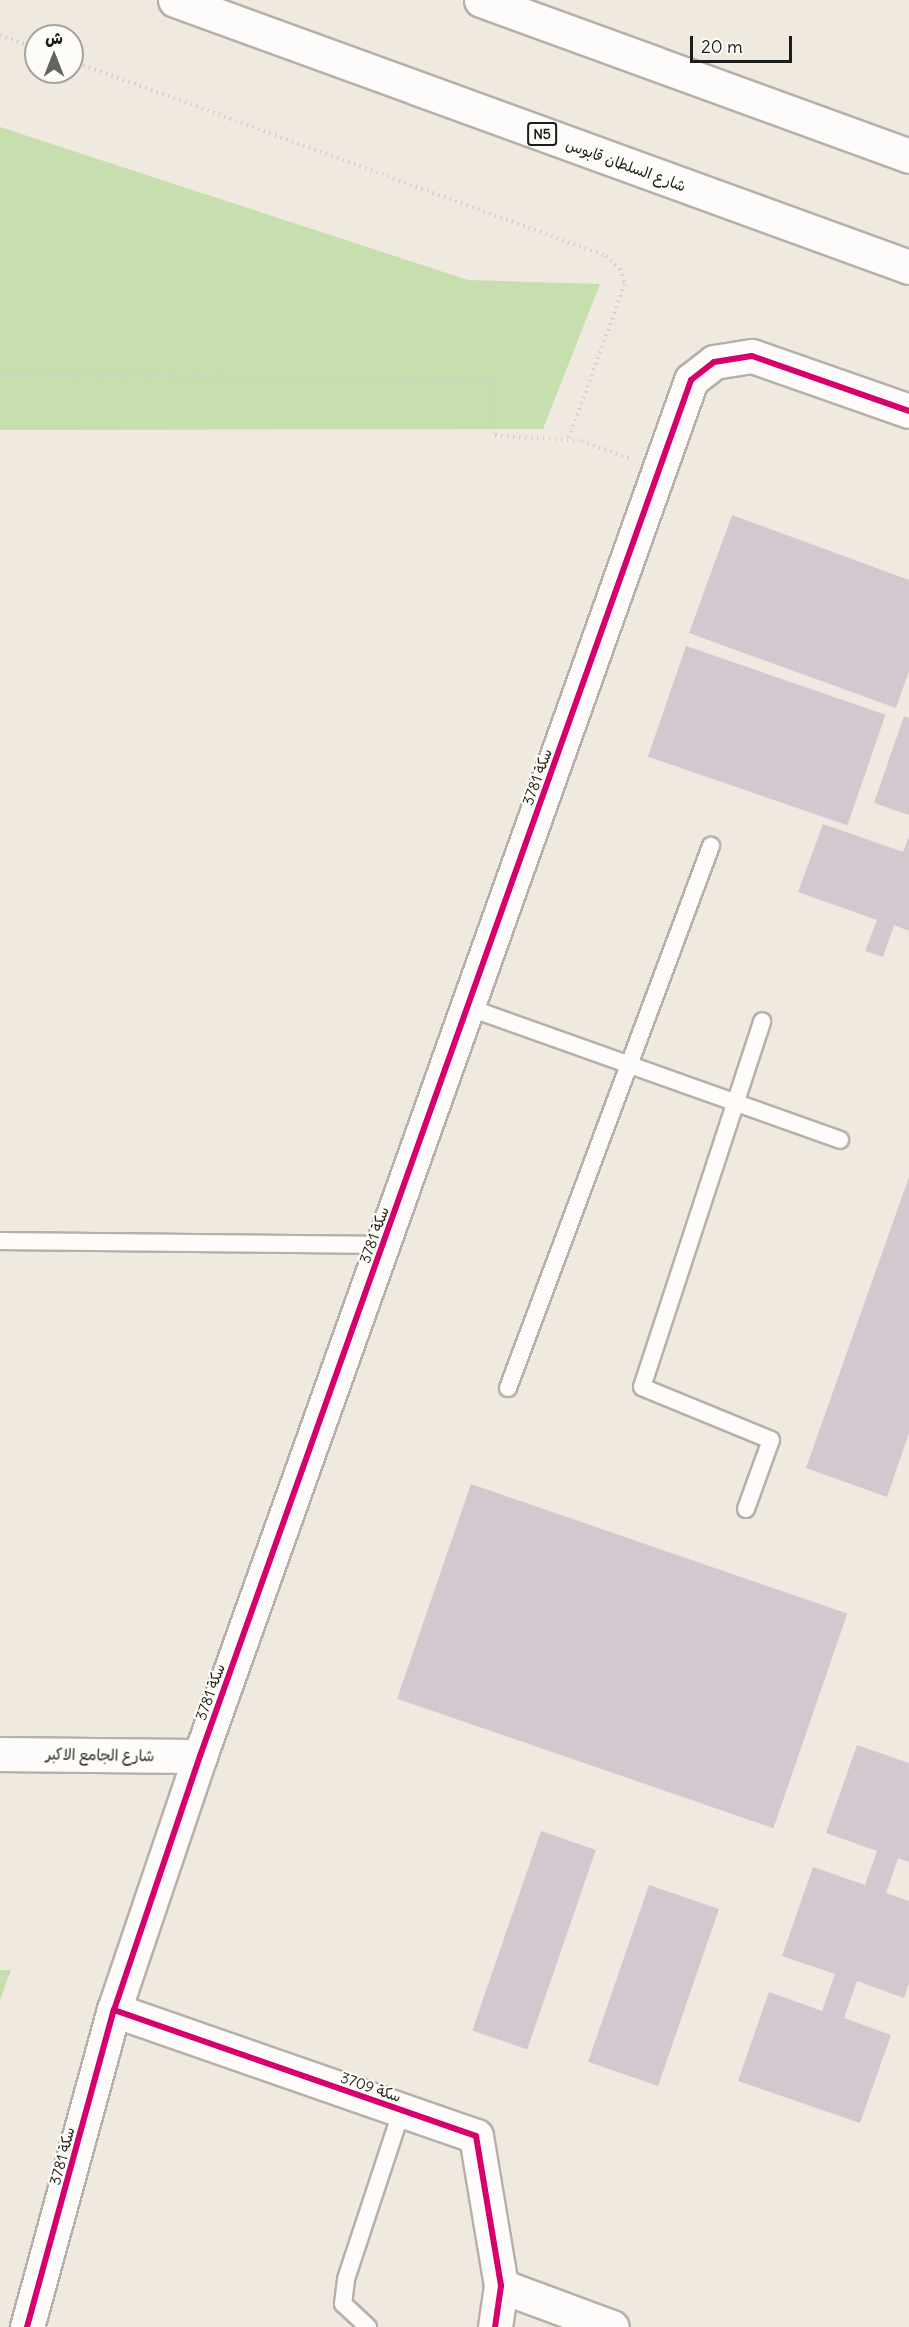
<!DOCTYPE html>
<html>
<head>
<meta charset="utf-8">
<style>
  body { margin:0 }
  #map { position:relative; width:909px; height:2327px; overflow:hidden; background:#f0e9df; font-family:Delius,"Playpen Sans Arabic",sans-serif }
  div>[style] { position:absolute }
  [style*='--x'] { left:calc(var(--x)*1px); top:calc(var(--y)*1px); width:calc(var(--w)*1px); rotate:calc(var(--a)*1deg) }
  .green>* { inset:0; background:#c7dfae }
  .building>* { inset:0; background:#d3c7d0; transform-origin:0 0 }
  .path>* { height:4px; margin-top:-2px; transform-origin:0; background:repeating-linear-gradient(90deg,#d3d1cf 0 1.5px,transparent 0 6px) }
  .roads { filter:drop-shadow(2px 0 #b5b0aa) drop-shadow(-2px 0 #b5b0aa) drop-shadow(0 2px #b5b0aa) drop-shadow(0 -2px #b5b0aa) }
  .service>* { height:16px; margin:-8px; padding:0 8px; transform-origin:8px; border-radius:8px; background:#fdfcfa }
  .minor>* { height:33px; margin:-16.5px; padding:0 16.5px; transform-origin:16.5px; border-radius:16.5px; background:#fdfcfa }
  .tertiary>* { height:33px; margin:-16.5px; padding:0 16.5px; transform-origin:16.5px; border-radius:16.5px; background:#fdfcfa }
  .trunk>* { height:33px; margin:-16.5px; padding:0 16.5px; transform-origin:16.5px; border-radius:16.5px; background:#fdfcfa }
  .cycleway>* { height:6px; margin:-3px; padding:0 3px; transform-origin:3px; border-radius:3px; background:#d6006c }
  span { translate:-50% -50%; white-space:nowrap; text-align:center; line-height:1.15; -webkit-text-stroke:4.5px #fdfcf7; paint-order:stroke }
  .shield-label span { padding:2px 4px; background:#fdfcf7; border:2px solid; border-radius:4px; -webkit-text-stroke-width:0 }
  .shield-label { font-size:14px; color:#1c1c1c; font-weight:700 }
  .street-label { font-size:15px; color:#1c1c1c }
  .north { position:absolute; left:24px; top:24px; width:60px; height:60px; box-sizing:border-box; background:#fdfcf7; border:2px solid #a3a29f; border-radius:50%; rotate:0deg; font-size:16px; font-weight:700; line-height:24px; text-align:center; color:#1c1c1c }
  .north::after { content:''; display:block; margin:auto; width:21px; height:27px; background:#666460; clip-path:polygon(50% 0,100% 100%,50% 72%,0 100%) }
  .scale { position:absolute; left:690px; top:36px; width:102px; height:27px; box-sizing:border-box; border:3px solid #1c1c1c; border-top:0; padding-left:8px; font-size:18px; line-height:21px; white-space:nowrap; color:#1c1c1c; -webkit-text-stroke:4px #fdfcf7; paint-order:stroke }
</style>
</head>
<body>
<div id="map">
  <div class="green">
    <i style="clip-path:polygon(0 127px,468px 280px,600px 284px,543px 429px,0 430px)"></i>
    <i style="clip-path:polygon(0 1970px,11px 1970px,0 2000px)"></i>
  </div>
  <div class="building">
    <i style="clip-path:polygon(732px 515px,909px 580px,909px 671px,896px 708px,689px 633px)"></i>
    <i style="left:686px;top:646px;width:211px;height:117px;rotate:19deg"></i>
    <i style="clip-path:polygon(904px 716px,909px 718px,909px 815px,874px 803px)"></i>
    <i style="clip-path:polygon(823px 824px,903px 852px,909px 837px,909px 931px,894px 925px,883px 957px,865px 951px,877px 920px,798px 892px)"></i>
    <i style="clip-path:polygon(909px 1177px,909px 1433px,887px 1497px,806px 1468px)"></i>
    <i style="left:471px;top:1484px;width:398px;height:227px;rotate:19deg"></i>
    <i style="clip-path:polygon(857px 1745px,909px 1763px,909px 1862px,898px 1858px,886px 1893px,909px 1901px,909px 1983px,904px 1998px,857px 1981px,844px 2018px,891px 2035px,860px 2123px,738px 2081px,769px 1992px,822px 2011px,835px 1974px,782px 1956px,813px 1867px,865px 1885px,877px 1851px,826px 1833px)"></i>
    <i style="left:541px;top:1831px;width:58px;height:211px;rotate:19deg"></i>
    <i style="left:649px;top:1885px;width:74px;height:187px;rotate:19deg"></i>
  </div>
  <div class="path">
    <i style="--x:0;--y:35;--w:38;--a:20"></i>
    <i style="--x:72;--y:61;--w:568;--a:20.06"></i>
    <i style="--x:606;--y:256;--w:19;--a:43"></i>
    <i style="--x:620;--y:269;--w:16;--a:72"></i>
    <i style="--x:625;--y:284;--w:166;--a:110.1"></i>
    <i style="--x:0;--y:375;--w:495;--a:0.5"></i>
    <i style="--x:495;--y:379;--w:57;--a:90"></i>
    <i style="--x:495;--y:436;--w:87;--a:3.3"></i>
    <i style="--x:582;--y:441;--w:50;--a:19.9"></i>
  </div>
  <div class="roads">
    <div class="service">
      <i style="--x:467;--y:1007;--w:396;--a:19.6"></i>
      <i style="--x:0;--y:1241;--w:383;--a:0.6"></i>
      <i style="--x:508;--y:1388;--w:579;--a:-69.47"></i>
      <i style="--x:746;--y:1509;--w:73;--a:-70.1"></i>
      <i style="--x:771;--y:1440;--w:139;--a:-157.7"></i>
      <i style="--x:642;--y:1387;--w:385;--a:-71.8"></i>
      <i style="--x:368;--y:2327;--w:34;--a:-137"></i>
      <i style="--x:343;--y:2304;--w:25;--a:-83"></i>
      <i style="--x:346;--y:2279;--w:178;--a:-71.7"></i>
    </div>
    <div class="minor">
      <i style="--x:495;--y:2327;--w:41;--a:-81.7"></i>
    </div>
    <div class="tertiary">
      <i style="--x:0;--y:1754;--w:200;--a:0.6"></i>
      <i style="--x:114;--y:2010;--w:383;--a:19.2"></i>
      <i style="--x:476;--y:2136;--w:152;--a:80.5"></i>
      <i style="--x:501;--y:2286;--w:118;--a:20.3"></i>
      <i style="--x:27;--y:2327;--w:329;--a:-74.7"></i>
      <i style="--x:114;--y:2010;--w:268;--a:-71.3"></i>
      <i style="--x:200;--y:1756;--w:1461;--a:-70.36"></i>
      <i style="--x:691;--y:380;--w:29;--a:-38"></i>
      <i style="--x:714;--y:362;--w:38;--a:-9"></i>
      <i style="--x:752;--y:356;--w:166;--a:19.3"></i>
    </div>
    <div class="trunk">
      <i style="--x:175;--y:0;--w:781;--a:19.99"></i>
      <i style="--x:481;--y:0;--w:456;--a:20"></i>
    </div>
  </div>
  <div class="cycleway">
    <i style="--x:114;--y:2010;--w:383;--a:19.2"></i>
    <i style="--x:476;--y:2136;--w:152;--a:80.5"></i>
    <i style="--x:501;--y:2286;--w:41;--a:98.3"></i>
    <i style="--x:27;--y:2327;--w:329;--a:-74.7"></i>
    <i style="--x:114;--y:2010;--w:268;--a:-71.3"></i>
    <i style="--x:200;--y:1756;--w:1461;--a:-70.36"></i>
    <i style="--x:691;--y:380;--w:29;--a:-38"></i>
    <i style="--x:714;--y:362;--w:38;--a:-9"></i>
    <i style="--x:752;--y:356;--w:166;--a:19.3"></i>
  </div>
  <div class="shield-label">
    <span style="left:542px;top:134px">N5</span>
  </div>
  <div class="street-label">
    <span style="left:626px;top:165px;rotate:20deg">شارع السلطان قابوس</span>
    <span style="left:537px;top:777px;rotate:-70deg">سكة 3781</span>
    <span style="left:374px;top:1235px;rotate:-70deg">سكة 3781</span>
    <span style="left:210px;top:1692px;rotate:-70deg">سكة 3781</span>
    <span style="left:100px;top:1755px;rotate:1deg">شارع الجامع الاكبر</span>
    <span style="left:371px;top:2087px;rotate:19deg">سكة 3709</span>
    <span style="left:62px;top:2156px;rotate:-75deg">سكة 3781</span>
  </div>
  <div class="north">ش</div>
  <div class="scale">20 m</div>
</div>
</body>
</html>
